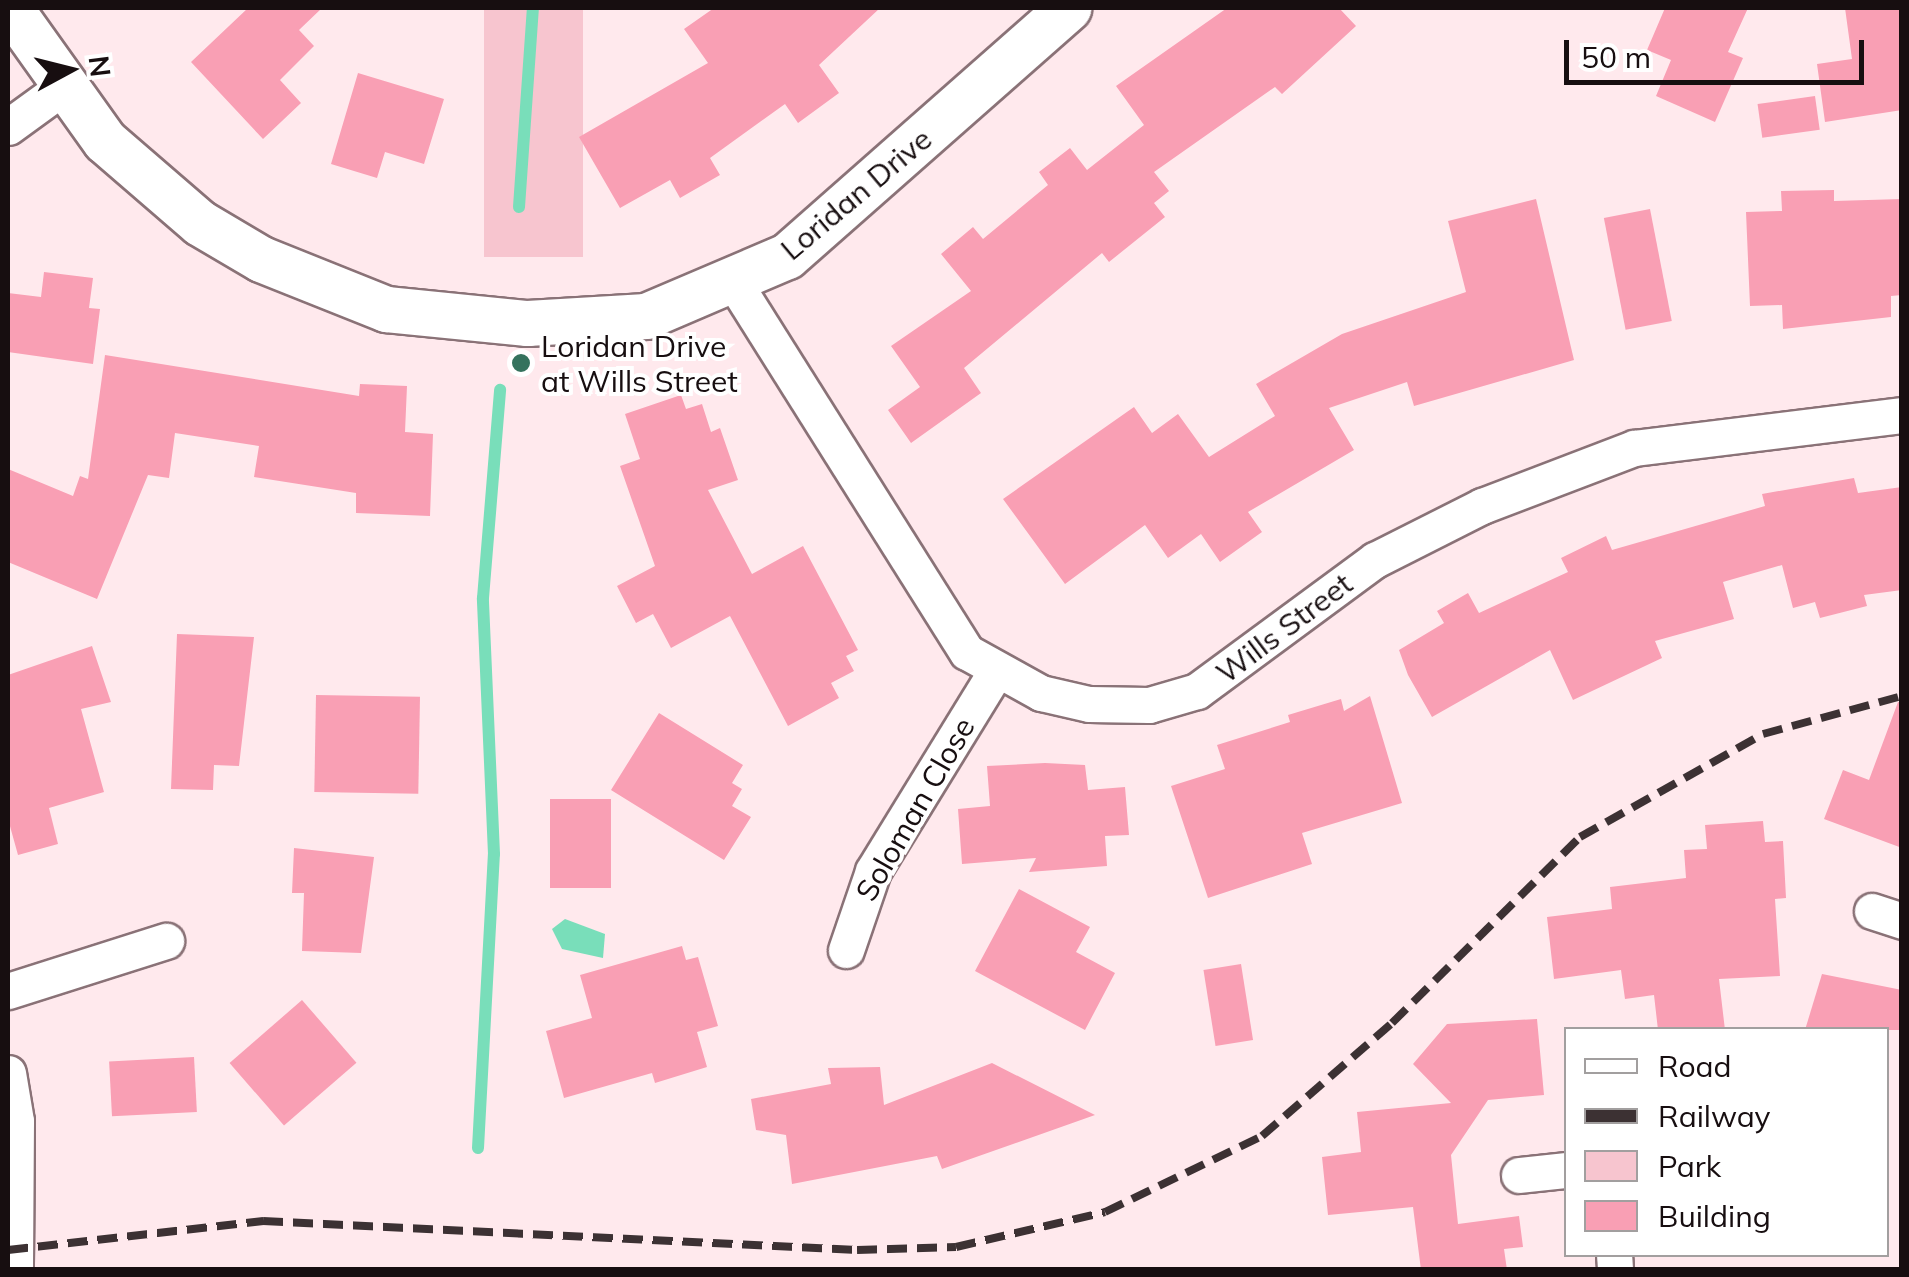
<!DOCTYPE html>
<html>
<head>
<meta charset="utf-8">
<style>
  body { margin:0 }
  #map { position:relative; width:1909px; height:1277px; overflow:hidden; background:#ffe9ed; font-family:Mulish,sans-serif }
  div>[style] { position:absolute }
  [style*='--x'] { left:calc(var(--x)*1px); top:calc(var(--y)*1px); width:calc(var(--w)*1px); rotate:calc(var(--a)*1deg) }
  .green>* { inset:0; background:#f7c5cf; transform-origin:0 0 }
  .water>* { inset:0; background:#79deba }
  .stream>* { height:12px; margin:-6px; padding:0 6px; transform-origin:6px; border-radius:6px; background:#79deba }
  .building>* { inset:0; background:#f99fb4; transform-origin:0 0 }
  .roads { filter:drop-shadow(2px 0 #8a7277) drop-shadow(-2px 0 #8a7277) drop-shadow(0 2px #8a7277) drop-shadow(0 -2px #8a7277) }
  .minor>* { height:35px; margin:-17.5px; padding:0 17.5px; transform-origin:17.5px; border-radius:17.5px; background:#fff }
  .tertiary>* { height:45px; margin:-22.5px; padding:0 22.5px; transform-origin:22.5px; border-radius:22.5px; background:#fff }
  .rail>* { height:8px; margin-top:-4px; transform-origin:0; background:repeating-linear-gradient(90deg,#3c3133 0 20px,transparent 0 30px) }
  .dots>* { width:28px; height:28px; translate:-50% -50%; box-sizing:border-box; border:5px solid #fff; border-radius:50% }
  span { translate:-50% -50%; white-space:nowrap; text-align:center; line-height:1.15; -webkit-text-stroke:8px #fff; paint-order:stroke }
  .street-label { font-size:30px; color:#170e10 }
  .poi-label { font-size:30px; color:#170e10 }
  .left { translate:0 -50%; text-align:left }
  .frame { position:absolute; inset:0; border:10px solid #170e10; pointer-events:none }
  .legend { position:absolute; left:1564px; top:1027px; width:325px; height:230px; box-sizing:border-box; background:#fff; border:2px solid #a29f9f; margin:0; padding:12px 18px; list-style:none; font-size:30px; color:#170e10 }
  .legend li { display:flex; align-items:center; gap:20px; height:50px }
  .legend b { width:50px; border:2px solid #a29f9f }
  .north { position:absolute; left:20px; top:20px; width:100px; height:100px; -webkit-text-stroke:8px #fff; paint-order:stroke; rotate:83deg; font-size:28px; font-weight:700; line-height:40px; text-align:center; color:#170e10 }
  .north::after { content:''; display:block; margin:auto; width:35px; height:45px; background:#170e10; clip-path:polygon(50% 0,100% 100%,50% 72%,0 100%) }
  .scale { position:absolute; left:1564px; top:40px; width:300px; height:45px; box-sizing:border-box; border:5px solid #170e10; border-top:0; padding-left:12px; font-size:30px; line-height:35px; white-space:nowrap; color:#170e10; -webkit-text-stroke:8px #fff; paint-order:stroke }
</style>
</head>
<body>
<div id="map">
  <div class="green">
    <i style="left:484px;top:8px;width:99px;height:249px"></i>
  </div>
  <div class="water">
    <i style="clip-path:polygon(565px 919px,605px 934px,603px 958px,562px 949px,552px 929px)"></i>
  </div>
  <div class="stream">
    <i style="--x:519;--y:207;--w:199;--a:-86"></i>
    <i style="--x:478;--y:1148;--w:294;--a:-86.9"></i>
    <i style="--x:494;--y:854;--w:256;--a:-92.5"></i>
    <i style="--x:483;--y:598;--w:209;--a:-85.3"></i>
  </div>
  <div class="building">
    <i style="clip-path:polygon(248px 8px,322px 8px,299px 30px,314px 46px,280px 80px,301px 103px,263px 139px,191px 62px)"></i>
    <i style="clip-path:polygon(714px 8px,880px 8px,819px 65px,839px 93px,798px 123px,785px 104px,710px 158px,720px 175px,680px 198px,670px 180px,620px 208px,579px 137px,708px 63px,684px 29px)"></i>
    <i style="clip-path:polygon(1227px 8px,1339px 8px,1356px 26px,1282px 94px,1275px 87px,1154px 172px,1169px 191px,1154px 203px,1165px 217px,1109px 262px,1102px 253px,964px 368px,981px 393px,911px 443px,888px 410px,920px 387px,891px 346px,971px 291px,941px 254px,973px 227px,983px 239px,1048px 185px,1039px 172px,1070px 148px,1087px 170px,1144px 125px,1116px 86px)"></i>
    <i style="clip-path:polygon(1665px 8px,1748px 8px,1728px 52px,1743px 58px,1715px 122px,1656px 96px,1671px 60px,1647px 50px)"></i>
    <i style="clip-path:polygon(1845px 8px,1902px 8px,1902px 110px,1825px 122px,1817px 64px,1852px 59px)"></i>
    <i style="clip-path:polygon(358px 73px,444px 99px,424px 164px,385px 152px,377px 178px,331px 164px)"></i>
    <i style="left:1815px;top:96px;width:34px;height:58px;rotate:82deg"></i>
    <i style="clip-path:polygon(1834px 190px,1834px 201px,1902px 199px,1902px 295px,1891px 296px,1891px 317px,1783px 329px,1782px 305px,1750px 306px,1746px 212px,1782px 211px,1781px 191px)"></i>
    <i style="clip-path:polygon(1536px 199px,1574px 360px,1414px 406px,1407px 382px,1329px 408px,1354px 450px,1248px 512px,1262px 532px,1220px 562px,1201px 534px,1168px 558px,1145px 525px,1065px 584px,1003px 499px,1134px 407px,1152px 433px,1178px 414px,1209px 457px,1275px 416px,1256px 384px,1342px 334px,1466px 292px,1448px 221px)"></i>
    <i style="left:1650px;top:209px;width:114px;height:47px;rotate:79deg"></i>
    <i style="clip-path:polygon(44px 272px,93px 278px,89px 308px,100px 309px,93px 364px,8px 352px,8px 293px,41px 297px)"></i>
    <i style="clip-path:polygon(105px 355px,359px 396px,360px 384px,407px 386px,405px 432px,433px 434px,430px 516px,356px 513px,356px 493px,254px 477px,259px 446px,175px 433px,169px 478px,148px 475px,97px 599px,8px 562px,8px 469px,73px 496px,80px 476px,88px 479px)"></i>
    <i style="clip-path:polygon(681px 395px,686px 409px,702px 404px,711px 432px,720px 428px,738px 480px,708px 490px,752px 574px,803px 546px,858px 650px,846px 656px,854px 671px,831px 683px,839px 698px,788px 726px,730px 616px,671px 648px,653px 614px,636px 623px,617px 586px,655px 566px,620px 466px,640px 459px,625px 414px)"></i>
    <i style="clip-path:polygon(1854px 478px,1858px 493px,1902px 487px,1902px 590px,1864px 595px,1867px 606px,1820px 618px,1815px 602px,1793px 608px,1782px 565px,1723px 582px,1734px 619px,1655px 641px,1662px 658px,1573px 700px,1550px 650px,1432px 717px,1408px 675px,1399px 650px,1444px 623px,1437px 611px,1468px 593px,1479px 613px,1568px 572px,1561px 558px,1606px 536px,1612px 550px,1765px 506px,1762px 494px)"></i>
    <i style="clip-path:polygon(177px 634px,254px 637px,239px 766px,214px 765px,213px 790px,171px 789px)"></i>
    <i style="clip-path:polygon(92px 646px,111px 702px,81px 709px,104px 792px,49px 808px,58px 844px,18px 855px,8px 819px,8px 675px)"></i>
    <i style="left:316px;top:695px;width:104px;height:97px;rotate:1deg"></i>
    <i style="clip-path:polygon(1370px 696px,1402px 803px,1302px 833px,1312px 864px,1208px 898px,1171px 786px,1225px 769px,1217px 745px,1290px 722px,1288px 715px,1341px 699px,1344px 711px)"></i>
    <i style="clip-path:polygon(1898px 702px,1902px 703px,1902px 848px,1824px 819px,1843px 770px,1869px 780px)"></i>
    <i style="clip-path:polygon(659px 713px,743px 765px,732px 783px,742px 789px,732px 806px,751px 817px,724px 860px,611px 790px)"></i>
    <i style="clip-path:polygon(1045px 763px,1085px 765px,1088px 790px,1125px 787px,1129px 835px,1105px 836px,1107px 866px,1029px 872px,1036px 858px,962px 864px,958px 809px,990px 806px,987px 766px)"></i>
    <i style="left:611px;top:799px;width:89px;height:61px;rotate:90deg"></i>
    <i style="clip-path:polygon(1763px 821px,1765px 842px,1783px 841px,1786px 898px,1775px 899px,1780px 976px,1719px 979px,1725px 1030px,1658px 1030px,1654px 995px,1625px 999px,1621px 970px,1554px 979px,1547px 917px,1612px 909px,1610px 887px,1686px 878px,1684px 850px,1707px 849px,1705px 825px)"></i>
    <i style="clip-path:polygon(294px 848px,374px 857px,361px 953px,302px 951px,304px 893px,292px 893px)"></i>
    <i style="clip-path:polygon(1019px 889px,1090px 927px,1076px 952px,1115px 973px,1085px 1030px,975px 971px)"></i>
    <i style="clip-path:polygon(682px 946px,686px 960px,698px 957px,718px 1026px,697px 1032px,707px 1067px,655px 1083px,652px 1073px,564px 1098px,546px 1031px,592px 1018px,580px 975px)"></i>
    <i style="left:1241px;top:964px;width:77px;height:38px;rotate:81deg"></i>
    <i style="clip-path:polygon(1822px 974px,1902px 990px,1902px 1030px,1805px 1030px)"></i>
    <i style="left:302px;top:1000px;width:83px;height:96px;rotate:49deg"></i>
    <i style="clip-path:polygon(1537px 1019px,1544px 1095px,1488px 1100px,1451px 1155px,1458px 1224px,1519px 1216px,1523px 1247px,1504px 1249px,1507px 1270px,1421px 1270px,1413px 1207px,1328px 1215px,1322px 1157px,1361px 1152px,1357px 1112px,1451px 1103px,1413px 1064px,1447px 1024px)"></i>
    <i style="left:194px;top:1057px;width:55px;height:85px;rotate:87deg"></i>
    <i style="clip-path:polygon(992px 1063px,1095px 1115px,942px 1169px,937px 1156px,792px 1184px,786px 1135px,756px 1130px,751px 1099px,831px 1084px,828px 1068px,880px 1067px,884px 1105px)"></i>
  </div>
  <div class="roads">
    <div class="minor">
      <i style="--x:8;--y:127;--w:68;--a:-36"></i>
      <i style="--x:735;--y:284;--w:435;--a:57.8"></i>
      <i style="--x:967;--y:652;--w:85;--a:29"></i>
      <i style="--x:1041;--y:693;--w:49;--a:12.9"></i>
      <i style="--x:1089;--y:704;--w:60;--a:1"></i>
      <i style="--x:1149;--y:705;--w:50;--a:-16.3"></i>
      <i style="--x:1197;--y:691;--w:221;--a:-36.4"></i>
      <i style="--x:1375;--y:560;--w:120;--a:-26.8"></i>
      <i style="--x:1482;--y:506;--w:163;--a:-20.9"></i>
      <i style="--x:1634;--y:448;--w:270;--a:-7"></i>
      <i style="--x:1872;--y:911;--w:32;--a:18"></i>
      <i style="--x:846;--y:950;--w:83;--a:-71.1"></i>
      <i style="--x:873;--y:871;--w:233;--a:-58.4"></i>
      <i style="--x:8;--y:991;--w:166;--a:-17.6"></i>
      <i style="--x:8;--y:1073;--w:49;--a:80.5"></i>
      <i style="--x:16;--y:1121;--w:149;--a:90.4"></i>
      <i style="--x:1519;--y:1175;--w:47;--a:-6.1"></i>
      <i style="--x:1614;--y:1254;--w:16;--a:86"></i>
    </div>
    <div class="tertiary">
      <i style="--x:10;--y:8;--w:163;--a:54.5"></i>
      <i style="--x:105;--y:141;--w:125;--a:40.8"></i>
      <i style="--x:200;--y:223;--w:71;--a:30.5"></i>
      <i style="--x:261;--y:259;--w:135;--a:21.8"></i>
      <i style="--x:386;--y:309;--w:142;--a:5.7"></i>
      <i style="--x:527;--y:323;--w:119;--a:-3.4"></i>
      <i style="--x:646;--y:316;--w:153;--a:-23.1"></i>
      <i style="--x:787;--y:256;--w:375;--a:-41.4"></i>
    </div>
  </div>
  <div class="rail">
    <i style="--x:8;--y:1250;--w:257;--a:-6.5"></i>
    <i style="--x:263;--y:1221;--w:595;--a:2.8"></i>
    <i style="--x:857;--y:1250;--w:99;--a:-1.7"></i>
    <i style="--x:956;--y:1247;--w:153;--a:-13.2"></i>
    <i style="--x:1105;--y:1212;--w:174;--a:-25.8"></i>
    <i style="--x:1262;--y:1136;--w:172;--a:-41"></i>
    <i style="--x:1392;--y:1023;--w:264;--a:-44.7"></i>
    <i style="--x:1580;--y:837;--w:210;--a:-29.4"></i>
    <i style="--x:1763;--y:734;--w:144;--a:-15.3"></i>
  </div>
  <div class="dots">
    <i style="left:521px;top:363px;background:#35725d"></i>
  </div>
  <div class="street-label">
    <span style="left:856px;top:194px;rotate:-40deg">Loridan Drive</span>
    <span style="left:1284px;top:628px;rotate:-37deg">Wills Street</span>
    <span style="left:915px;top:809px;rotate:-60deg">Soloman Close</span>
  </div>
  <div class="poi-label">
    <span class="left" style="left:541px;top:363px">Loridan Drive<br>at Wills Street</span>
  </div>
  <div class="frame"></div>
  <ul class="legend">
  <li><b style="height:12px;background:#fff"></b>Road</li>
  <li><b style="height:12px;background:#3c3133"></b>Railway</li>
  <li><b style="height:28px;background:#f7c5cf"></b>Park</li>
  <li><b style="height:28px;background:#f99fb4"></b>Building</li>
  </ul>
  <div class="north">N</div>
  <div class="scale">50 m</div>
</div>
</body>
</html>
